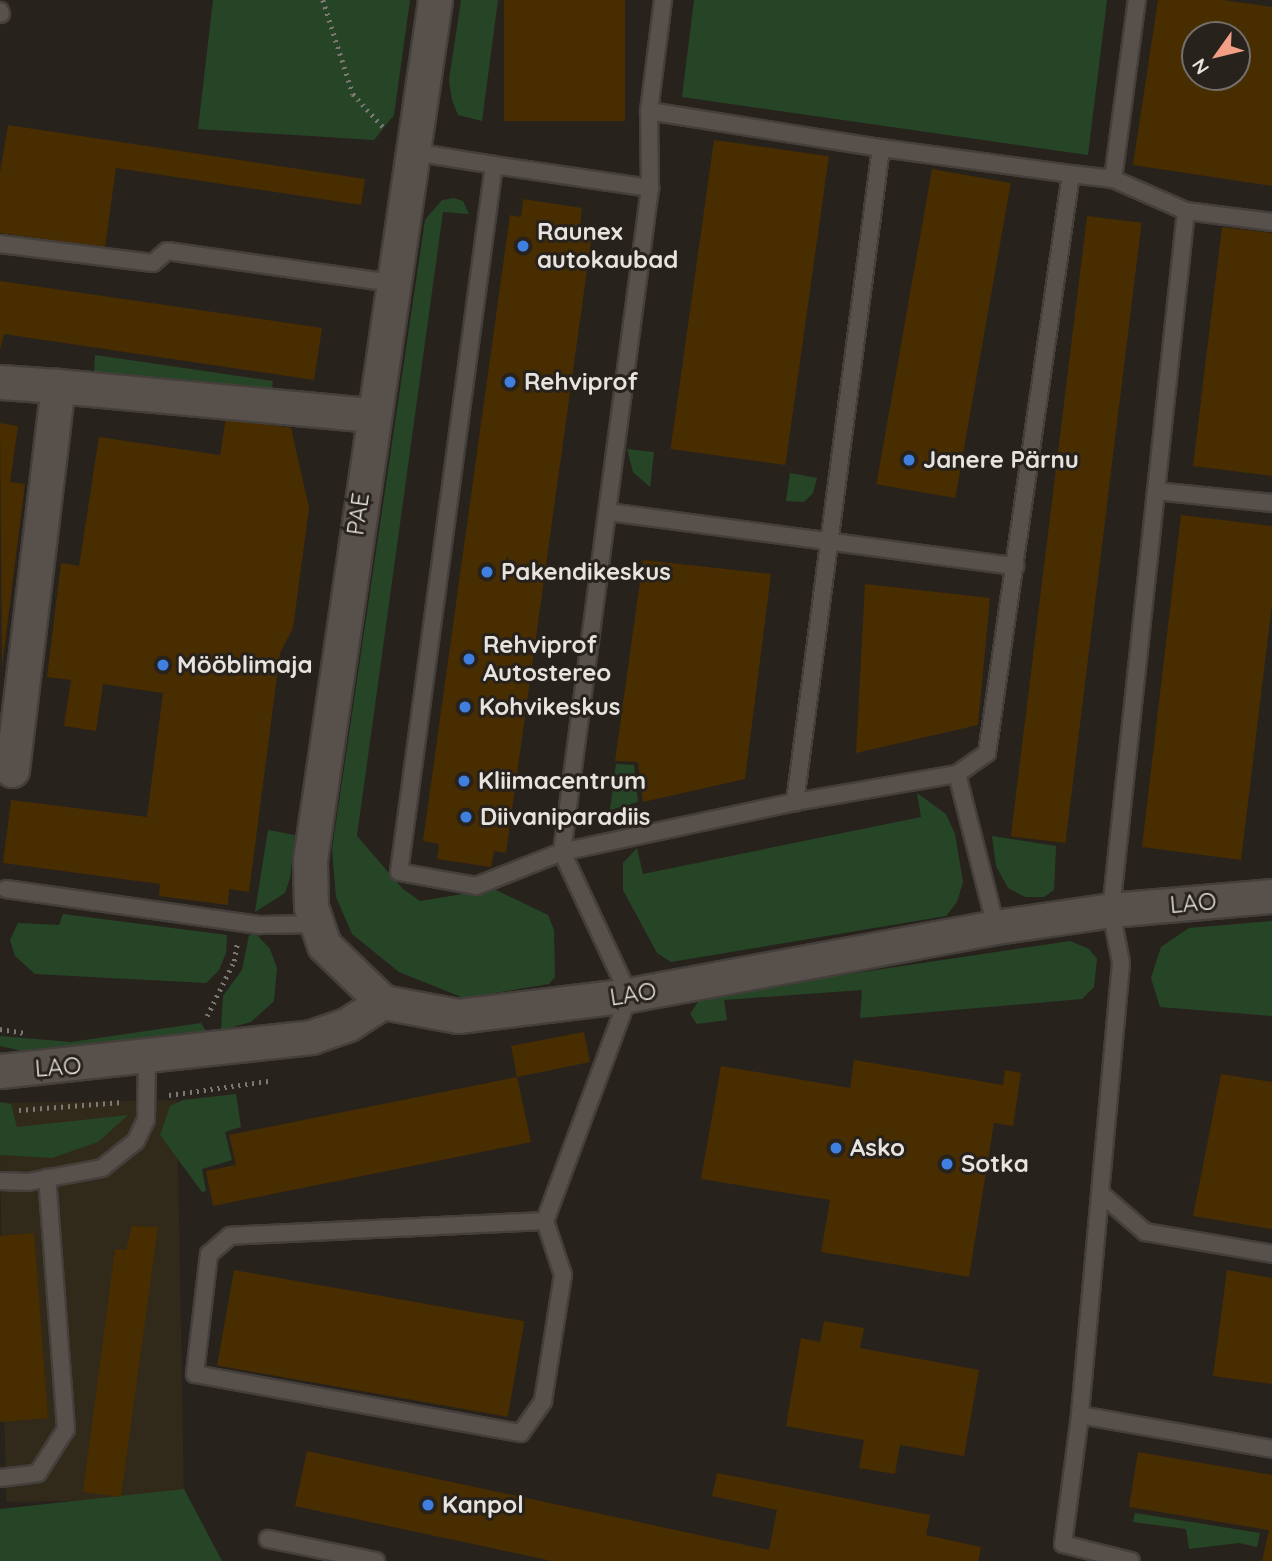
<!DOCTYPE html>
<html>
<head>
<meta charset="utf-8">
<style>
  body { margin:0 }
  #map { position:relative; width:1272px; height:1561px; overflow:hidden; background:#28221d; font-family:Quicksand,sans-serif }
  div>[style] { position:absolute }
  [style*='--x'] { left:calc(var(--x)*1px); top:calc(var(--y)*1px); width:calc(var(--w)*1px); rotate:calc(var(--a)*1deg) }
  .industrial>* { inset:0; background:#312919; transform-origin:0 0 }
  .green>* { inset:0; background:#264527 }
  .building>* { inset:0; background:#482d00; transform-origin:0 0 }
  .path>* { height:4.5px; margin-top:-2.25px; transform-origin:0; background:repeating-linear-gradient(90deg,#7d7873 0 2px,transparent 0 7px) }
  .roads { filter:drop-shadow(2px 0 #443f3b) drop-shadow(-2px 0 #443f3b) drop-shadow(0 2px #443f3b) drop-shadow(0 -2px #443f3b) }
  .lane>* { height:16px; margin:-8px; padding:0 8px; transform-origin:8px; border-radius:8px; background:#57504b }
  .street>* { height:33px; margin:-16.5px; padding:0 16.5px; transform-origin:16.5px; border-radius:16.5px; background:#57504b }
  .dots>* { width:19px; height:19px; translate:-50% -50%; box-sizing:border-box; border:4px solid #28221d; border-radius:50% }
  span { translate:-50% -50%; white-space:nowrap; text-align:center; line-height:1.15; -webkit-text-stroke:6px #28221d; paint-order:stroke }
  .poi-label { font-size:24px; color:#e7e3df; font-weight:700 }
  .left { translate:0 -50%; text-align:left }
  .street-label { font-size:24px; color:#e7e3df }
  .north { position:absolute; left:1181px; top:21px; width:70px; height:70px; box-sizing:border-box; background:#28221d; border:2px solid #746f6b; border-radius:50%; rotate:236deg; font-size:19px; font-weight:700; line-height:28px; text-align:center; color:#e7e3df }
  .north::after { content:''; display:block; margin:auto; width:24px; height:32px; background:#f39f85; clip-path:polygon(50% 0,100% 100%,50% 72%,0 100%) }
</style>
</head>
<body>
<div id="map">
  <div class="industrial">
    <i style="left:177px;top:1100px;width:399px;height:178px;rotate:89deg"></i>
  </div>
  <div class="green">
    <i style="clip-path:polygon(213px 0,410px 0,394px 115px,374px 140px,198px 129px)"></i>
    <i style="clip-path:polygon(461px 0,498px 0,482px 121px,458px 115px,452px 100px,449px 80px)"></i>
    <i style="clip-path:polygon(694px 0,1107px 0,1088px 155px,682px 97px)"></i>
    <i style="clip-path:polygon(454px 198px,463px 201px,469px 214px,443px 212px,357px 836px,403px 889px,420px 901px,494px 889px,548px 915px,554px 930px,555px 977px,549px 984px,464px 998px,399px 972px,352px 934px,336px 897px,332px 849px,425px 220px,442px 200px)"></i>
    <i style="clip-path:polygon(95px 355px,273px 381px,271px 396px,94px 375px)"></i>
    <i style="clip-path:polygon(627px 449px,654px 452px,650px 487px,633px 472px)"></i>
    <i style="clip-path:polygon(790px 473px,817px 478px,813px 493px,804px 502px,786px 501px)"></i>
    <i style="clip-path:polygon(616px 764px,634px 765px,638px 802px,610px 810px)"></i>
    <i style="clip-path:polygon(917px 793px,946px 814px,955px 834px,963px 882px,957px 902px,946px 916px,671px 962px,657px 953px,623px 890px,623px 863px,637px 848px,643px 874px,921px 817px)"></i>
    <i style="clip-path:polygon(268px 830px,295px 835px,290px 878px,285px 893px,255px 912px)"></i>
    <i style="clip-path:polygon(992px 836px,1056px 846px,1054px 890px,1044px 897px,1025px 897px,1008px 888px,996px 866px)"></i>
    <i style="clip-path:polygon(63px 914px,227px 935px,226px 953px,219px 970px,206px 983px,35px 974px,15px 956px,10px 940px,18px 923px,59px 925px)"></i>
    <i style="clip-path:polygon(1272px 921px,1272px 1016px,1160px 1007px,1151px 978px,1161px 947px,1189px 928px)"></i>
    <i style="clip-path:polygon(249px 935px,257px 935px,270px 949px,277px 968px,274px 1001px,251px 1022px,221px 1030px,223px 996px,242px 970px)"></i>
    <i style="clip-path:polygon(1070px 941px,1089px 949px,1097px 959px,1094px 987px,1082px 999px,860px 1018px,862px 990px,724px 1000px,727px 1020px,697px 1024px,690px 1014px,702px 996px)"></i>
    <i style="clip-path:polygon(201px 1023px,206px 1031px,79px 1050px,22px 1051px,0 1046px,0 1036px,71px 1042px)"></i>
    <i style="clip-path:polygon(236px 1094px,241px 1127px,225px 1132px,232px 1160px,202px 1169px,206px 1191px,202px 1192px,160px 1135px,170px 1106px,183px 1100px)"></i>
    <i style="clip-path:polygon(0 1102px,11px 1104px,17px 1127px,128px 1115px,98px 1142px,52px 1158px,0 1155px)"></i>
    <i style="clip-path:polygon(184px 1489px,222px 1561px,0 1561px,0 1509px)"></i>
    <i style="clip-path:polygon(1135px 1513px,1260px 1533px,1257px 1547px,1239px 1543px,1189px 1549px,1186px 1529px,1133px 1522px)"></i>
  </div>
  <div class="building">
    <i style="left:504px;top:0;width:121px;height:121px"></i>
    <i style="clip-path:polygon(evenodd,1158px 0,1223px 0,1272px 7px,1272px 186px,1133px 165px,1158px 0,1195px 35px,1237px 35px,1237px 77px,1195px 77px,1195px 35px)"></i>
    <i style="clip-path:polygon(8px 125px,365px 179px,361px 205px,116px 168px,105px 247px,0 233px,0 173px)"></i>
    <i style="left:714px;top:140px;width:116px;height:312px;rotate:8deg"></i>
    <i style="left:932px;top:169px;width:80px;height:320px;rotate:10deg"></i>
    <i style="clip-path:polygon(523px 199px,582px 208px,580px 225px,593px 227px,506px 853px,494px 851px,491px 867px,437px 859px,439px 844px,423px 841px,510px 215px,521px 217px)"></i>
    <i style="left:1087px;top:216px;width:55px;height:625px;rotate:7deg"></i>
    <i style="clip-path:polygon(1222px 227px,1272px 233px,1272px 476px,1193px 466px)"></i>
    <i style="clip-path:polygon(0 281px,322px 328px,314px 380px,4px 334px,0 350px)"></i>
    <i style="clip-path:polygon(226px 418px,291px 428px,309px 508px,293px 628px,280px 653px,249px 892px,229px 889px,228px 905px,159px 896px,160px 884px,3px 863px,11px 800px,147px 817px,163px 693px,103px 684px,96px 731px,64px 726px,71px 680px,47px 677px,61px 563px,79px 566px,99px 437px,220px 455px)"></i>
    <i style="clip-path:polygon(0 423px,18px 426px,10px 482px,25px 484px,2px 667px)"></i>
    <i style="clip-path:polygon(1181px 515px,1272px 526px,1272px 604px,1241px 860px,1142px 847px)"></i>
    <i style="clip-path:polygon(643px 560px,771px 574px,745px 779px,643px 802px,638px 762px,615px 761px)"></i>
    <i style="clip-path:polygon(865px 584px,990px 598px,978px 725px,856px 753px)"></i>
    <i style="clip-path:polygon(584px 1032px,590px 1062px,517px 1077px,531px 1142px,213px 1206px,206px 1171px,236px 1165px,229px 1135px,517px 1077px,511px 1046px)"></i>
    <i style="clip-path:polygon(854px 1060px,1003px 1085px,1005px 1070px,1021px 1073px,1013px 1126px,994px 1123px,969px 1277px,821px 1252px,830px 1200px,701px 1179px,721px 1066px,850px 1088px)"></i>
    <i style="clip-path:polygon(1221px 1074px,1272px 1082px,1272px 1229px,1193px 1216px)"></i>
    <i style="clip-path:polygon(132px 1226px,158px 1227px,121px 1497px,83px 1492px,115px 1249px,126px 1250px)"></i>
    <i style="clip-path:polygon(34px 1233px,48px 1418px,0 1422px,0 1236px)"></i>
    <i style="left:234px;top:1270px;width:295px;height:97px;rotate:10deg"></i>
    <i style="clip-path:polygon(1227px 1270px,1272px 1278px,1272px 1384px,1213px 1376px)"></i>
    <i style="clip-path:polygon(824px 1321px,864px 1328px,860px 1348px,979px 1370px,964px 1456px,900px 1445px,895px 1474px,859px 1468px,864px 1440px,786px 1426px,801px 1338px,820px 1342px)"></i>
    <i style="clip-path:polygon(307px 1451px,769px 1550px,777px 1510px,712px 1496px,717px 1473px,930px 1515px,926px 1535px,981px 1547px,978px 1561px,552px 1561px,295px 1506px)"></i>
    <i style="clip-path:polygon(1138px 1452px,1272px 1475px,1272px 1561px,1262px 1561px,1269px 1530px,1129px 1507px)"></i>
  </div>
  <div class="path">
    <i style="--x:323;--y:0;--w:99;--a:72.3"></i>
    <i style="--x:353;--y:94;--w:46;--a:47.6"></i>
    <i style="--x:207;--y:1016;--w:61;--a:-63.9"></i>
    <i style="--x:234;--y:961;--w:17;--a:-80"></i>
    <i style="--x:0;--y:1029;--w:25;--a:9"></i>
    <i style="--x:169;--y:1095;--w:100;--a:-8"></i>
    <i style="--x:19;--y:1110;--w:104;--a:-4.4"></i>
  </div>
  <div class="roads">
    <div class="lane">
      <i style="--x:0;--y:11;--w:3;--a:72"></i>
      <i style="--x:649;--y:111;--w:112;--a:-82.8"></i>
      <i style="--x:881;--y:148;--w:192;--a:7.8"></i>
      <i style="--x:1071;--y:174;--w:585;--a:98.25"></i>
      <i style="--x:987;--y:753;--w:37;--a:145"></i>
      <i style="--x:957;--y:774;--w:158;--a:75.7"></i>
      <i style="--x:413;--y:152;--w:82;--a:9.1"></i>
      <i style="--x:494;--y:165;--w:713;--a:97.65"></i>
      <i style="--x:399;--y:872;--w:78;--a:10.3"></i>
      <i style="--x:476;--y:886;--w:92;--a:-21.6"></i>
      <i style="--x:562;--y:852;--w:238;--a:-12.1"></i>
      <i style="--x:795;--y:802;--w:164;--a:-9.8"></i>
      <i style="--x:494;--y:165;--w:158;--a:8.4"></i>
      <i style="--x:650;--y:188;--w:670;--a:97.55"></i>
      <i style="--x:562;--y:852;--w:158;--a:64.9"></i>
      <i style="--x:629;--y:995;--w:241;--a:110.4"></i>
      <i style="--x:545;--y:1221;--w:315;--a:177.3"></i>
      <i style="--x:230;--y:1236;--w:28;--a:139"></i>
      <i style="--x:209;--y:1254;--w:121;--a:96.7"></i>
      <i style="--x:195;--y:1374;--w:331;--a:10.3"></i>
      <i style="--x:521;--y:1433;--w:39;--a:-55"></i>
      <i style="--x:543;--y:1401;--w:128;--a:-81"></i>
      <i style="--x:563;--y:1275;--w:57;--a:-108.4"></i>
      <i style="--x:1071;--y:174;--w:42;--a:6.8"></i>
      <i style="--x:1113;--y:179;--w:80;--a:23.7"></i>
      <i style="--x:1186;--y:211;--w:87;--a:7.3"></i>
      <i style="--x:1113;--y:179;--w:181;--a:-82.4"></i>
      <i style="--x:650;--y:188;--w:77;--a:-90.7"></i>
      <i style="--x:649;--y:111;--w:235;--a:9.1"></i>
      <i style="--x:881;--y:148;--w:660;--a:97.49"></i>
      <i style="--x:1186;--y:211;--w:703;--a:96.12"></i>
      <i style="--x:1111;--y:910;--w:54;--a:79.3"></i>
      <i style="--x:1121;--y:963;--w:454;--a:95.2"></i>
      <i style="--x:1080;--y:1415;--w:195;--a:10"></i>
      <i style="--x:0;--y:244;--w:154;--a:7.1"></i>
      <i style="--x:153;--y:263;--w:18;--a:-41"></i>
      <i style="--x:167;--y:251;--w:227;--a:8.1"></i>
      <i style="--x:1156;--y:491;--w:117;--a:5.9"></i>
      <i style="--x:608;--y:512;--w:411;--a:7.6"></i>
      <i style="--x:6;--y:889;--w:257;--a:8.1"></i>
      <i style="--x:260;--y:925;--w:56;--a:-1"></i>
      <i style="--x:0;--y:1181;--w:28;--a:2"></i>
      <i style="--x:28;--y:1182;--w:75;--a:-10.7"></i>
      <i style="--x:102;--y:1168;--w:43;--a:-38.5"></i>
      <i style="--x:136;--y:1141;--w:23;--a:-65"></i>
      <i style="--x:146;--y:1120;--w:63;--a:-89.1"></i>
      <i style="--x:1100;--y:1193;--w:60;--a:40.9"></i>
      <i style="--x:1145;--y:1232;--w:129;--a:9.8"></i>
      <i style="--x:1080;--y:1415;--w:130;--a:97.5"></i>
      <i style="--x:1063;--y:1544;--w:70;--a:14"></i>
      <i style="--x:0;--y:1478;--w:38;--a:-7"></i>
      <i style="--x:38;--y:1473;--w:52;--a:-57.5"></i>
      <i style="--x:66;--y:1429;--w:252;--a:-94.3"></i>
      <i style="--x:268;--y:1539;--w:110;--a:11.5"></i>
    </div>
    <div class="street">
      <i style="--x:0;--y:382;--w:58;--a:3.9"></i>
      <i style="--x:12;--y:770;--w:387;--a:-83.2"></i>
      <i style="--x:58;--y:386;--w:315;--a:5.3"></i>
      <i style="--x:383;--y:1002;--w:82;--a:-136"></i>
      <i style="--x:324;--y:945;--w:40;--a:-108.9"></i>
      <i style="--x:311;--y:907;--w:47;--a:-91.2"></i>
      <i style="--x:310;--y:860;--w:869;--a:-81.73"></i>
      <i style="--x:0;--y:1071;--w:313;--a:-6.2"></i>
      <i style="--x:311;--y:1037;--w:39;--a:-19"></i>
      <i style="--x:348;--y:1024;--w:41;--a:-32.2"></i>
      <i style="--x:383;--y:1002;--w:76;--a:10.6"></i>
      <i style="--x:458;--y:1016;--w:172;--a:-7"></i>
      <i style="--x:629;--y:995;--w:373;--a:-10.5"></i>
      <i style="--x:996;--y:927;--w:116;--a:-8.4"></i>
      <i style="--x:1111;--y:910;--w:162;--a:-5"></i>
    </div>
  </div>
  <div class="dots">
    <i style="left:523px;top:246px;background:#3f7fe0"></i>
    <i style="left:510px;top:382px;background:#3f7fe0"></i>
    <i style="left:909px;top:460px;background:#3f7fe0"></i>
    <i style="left:487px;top:572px;background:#3f7fe0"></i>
    <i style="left:469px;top:659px;background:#3f7fe0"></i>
    <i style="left:163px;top:665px;background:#3f7fe0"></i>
    <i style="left:465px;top:707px;background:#3f7fe0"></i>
    <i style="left:464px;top:781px;background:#3f7fe0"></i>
    <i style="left:466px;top:817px;background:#3f7fe0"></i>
    <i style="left:836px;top:1148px;background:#3f7fe0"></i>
    <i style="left:947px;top:1164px;background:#3f7fe0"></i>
    <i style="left:428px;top:1505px;background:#3f7fe0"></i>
  </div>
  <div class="poi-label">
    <span class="left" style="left:537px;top:246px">Raunex<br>autokaubad</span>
    <span class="left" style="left:524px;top:382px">Rehviprof</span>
    <span class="left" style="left:923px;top:460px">Janere Pärnu</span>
    <span class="left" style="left:501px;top:572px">Pakendikeskus</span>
    <span class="left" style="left:483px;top:659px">Rehviprof<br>Autostereo</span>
    <span class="left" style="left:177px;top:665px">Mööblimaja</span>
    <span class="left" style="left:479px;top:707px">Kohvikeskus</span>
    <span class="left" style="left:478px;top:781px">Kliimacentrum</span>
    <span class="left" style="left:480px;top:817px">Diivaniparadiis</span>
    <span class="left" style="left:850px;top:1148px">Asko</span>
    <span class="left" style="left:961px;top:1164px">Sotka</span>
    <span class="left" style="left:442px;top:1505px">Kanpol</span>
  </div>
  <div class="street-label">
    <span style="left:358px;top:514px;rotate:-82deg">PAE</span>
    <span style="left:1193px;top:903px;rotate:-5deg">LAO</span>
    <span style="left:633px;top:994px;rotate:-9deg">LAO</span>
    <span style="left:58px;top:1067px;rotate:-4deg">LAO</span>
  </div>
  <div class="north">N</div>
</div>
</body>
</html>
